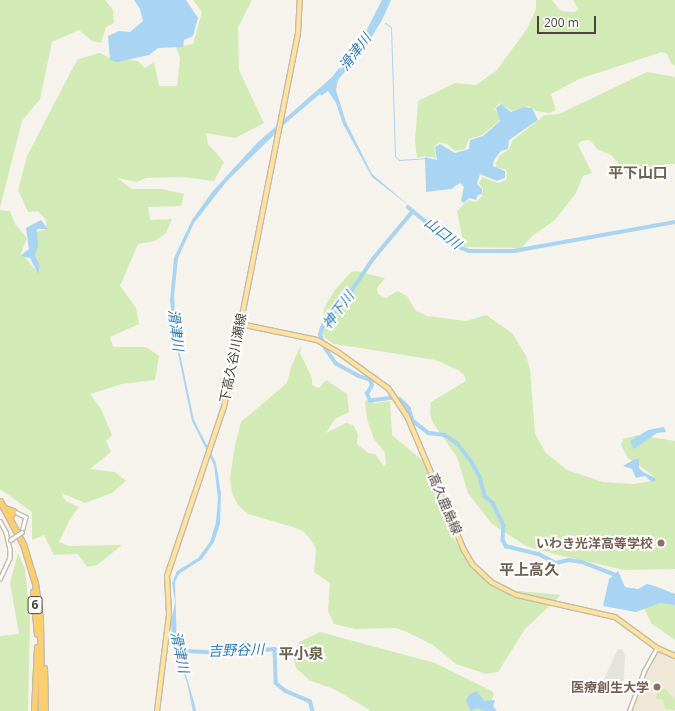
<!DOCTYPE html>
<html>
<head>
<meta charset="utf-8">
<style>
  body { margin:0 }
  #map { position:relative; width:675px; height:711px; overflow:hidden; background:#f6f3ec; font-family:"Open Sans","Noto Sans JP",sans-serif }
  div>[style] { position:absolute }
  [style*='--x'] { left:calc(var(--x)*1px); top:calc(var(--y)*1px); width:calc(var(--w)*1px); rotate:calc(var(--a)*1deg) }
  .education>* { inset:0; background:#efe8d6 }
  .green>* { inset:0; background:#d2eab5 }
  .parking>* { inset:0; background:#e5e3e0 }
  .water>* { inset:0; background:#a9d4f2 }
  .stream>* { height:1px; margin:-0.5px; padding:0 0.5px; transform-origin:0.5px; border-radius:0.5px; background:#a9d4f2 }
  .river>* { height:3.5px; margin:-1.75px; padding:0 1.75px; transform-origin:1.75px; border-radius:1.75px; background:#a9d4f2 }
  .roads { filter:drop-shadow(1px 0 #c2bbae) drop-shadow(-1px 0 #c2bbae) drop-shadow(0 1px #c2bbae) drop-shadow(0 -1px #c2bbae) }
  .minor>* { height:2.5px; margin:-1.25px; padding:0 1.25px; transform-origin:1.25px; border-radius:1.25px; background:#fff }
  .major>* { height:4px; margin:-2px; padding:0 2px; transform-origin:2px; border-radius:2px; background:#ffe39c }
  .highway>* { height:5px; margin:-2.5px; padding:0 2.5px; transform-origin:2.5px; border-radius:2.5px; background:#ffcf6e }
  .bridges { filter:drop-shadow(1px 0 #c2bbae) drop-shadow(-1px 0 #c2bbae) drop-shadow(0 1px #c2bbae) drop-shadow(0 -1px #c2bbae) }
  .minor-bridge>* { height:2.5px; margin:-1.25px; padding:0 1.25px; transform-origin:1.25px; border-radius:1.25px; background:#fff }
  .dots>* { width:11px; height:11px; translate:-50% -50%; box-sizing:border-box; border:2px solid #fff; border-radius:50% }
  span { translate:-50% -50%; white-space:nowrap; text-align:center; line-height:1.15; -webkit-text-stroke:4px #fff; paint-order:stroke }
  .shield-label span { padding:1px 3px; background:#fff; border:1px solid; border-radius:3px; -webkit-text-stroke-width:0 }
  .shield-label { font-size:12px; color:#4b4439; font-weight:700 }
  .street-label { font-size:13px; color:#4b4439 }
  .education-label { font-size:13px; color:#785e54; font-weight:700 }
  .right { translate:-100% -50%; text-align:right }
  .water-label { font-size:14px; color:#2e7ab2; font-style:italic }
  .quarter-label { font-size:15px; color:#6e6250; font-weight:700 }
  .scale { position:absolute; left:537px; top:16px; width:59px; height:18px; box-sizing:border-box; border:2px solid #4b4439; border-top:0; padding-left:5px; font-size:12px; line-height:14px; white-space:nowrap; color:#4b4439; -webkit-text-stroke:3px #fff; paint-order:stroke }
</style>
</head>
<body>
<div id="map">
  <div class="education">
    <i style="clip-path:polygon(658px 650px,675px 658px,675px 711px,631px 711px,645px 674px)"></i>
  </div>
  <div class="green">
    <i style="clip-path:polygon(0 0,105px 0,113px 10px,114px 23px,106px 27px,101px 43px,92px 41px,79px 30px,52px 42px,40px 99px,22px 121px,0 208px)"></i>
    <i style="clip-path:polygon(193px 0,252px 0,238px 27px,239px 70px,264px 123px,235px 138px,206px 133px,208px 144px,224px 162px,214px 181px,182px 177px,146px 178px,137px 182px,117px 178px,132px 189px,162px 189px,184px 194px,181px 206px,148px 207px,150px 220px,172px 219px,166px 233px,155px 241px,138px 244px,120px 286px,136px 308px,139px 324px,110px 337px,113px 347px,146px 347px,159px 356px,155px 380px,122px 384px,90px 394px,101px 409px,112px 435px,106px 441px,111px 452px,90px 469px,115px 472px,126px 481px,112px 493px,85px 503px,61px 493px,66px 501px,79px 507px,70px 519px,59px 542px,69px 546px,122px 545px,97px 565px,87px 567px,78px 554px,54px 555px,44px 535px,32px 540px,32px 512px,0 489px,0 210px,10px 211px,15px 224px,27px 238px,20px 256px,25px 257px,37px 272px,40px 265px,35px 254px,37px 232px,46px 229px,46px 220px,38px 211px,28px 212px,18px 190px,27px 156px,68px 77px,78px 59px,100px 53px,115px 61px,123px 59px,138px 61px,145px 68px,154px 62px,159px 86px,177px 86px,180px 58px,176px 47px,193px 44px,202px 12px)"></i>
    <i style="clip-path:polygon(536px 0,552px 0,561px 11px,575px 12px,578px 9px,573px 0,675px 0,675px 66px,671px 63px,667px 54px,662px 52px,579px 79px,551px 94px,556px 110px,550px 113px,536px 111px,529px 106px,512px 111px,499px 103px,495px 109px,500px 118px,499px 121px,482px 135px,469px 139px,465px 149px,455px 151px,447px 144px,439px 142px,434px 147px,436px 158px,425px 156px,417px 158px,415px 141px,418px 101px,455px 83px,476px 85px,496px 71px,527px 29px,536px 9px)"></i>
    <i style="clip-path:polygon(647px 72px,675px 77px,675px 164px,664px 164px,660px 172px,628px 175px,611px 155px,597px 149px,590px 140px,581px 141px,578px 145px,592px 173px,583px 176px,576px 193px,555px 220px,532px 236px,521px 248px,464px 247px,457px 211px,468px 200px,476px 202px,482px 196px,483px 189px,479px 184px,482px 177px,498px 183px,506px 180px,507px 173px,505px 169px,496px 168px,496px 163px,499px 156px,509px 149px,513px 140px,545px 115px,559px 114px)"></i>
    <i style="clip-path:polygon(356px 271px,385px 278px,377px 288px,378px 294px,386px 298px,397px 291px,407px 296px,416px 311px,427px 316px,466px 321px,486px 315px,512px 333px,526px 356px,530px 369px,535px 434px,546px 453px,567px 470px,603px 482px,634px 484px,652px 481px,654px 479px,651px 474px,628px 458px,621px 445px,623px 439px,638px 435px,675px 441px,675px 569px,625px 570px,558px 555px,526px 546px,492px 524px,468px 493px,457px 457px,433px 423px,430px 414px,431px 402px,466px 381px,464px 375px,458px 370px,436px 360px,334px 344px,325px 338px,320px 329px,325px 306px,335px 290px,351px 272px)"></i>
    <i style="clip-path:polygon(301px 345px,300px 353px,312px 378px,312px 385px,319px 388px,326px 380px,347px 394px,349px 412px,335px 419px,326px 433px,346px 423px,353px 425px,358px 434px,357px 444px,368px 453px,375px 454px,384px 466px,386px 464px,385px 453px,374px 439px,367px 419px,365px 402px,367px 400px,375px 403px,390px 401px,392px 435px,424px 462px,444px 520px,457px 544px,471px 562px,491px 581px,509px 590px,561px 595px,525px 629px,498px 672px,486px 674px,456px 664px,433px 645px,405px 631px,395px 628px,355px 629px,334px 624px,328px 611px,330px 583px,314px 572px,316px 549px,311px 540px,303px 531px,293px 527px,248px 514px,238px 505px,232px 493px,230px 478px,235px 445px,241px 422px,287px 383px,291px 367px)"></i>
    <i style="clip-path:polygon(18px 553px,25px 569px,30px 617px,28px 711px,0 711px,0 636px,19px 634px,10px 583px)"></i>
    <i style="clip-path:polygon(664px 592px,675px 595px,675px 640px,651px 623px,644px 608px)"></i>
    <i style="clip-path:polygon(320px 632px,435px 663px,492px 691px,494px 694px,490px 705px,488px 711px,371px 711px,336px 690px,309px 680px,296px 668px,293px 655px,299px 642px)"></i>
    <i style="clip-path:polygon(658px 688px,665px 689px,675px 699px,675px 710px,665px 709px,663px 700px,656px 699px)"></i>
  </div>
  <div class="parking">
    <i style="clip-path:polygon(618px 649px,622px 649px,625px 656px,623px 694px,618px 694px,602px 683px)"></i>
  </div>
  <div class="water">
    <i style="clip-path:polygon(134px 0,186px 0,198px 18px,193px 36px,184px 40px,183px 47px,158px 48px,149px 55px,117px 62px,110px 60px,108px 36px,119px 31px,130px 32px,143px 21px,140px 9px)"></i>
    <i style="clip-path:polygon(382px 0,391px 0,382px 20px,366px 46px,338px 80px,336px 90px,346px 122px,372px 174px,413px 209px,372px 177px,343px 124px,336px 103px,328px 91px,321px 96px,320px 94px,288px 121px,227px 181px,194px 223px,178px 258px,174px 296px,177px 340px,194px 420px,216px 463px,221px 493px,220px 524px,214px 542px,202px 559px,179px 574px,175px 582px,177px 645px,194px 702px,196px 711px,193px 711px,187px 683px,172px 638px,171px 623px,175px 602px,172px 583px,177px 571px,198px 558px,210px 542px,216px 522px,218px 499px,214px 465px,192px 421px,176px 344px,170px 301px,174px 258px,192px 220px,212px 192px,257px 143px,331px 78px,360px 43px)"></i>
    <i style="clip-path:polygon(501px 104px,511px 112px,524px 107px,532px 108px,538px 120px,509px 140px,508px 149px,501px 151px,494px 160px,493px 166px,505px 171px,505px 178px,497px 181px,480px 174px,477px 184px,482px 189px,482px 194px,478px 195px,476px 200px,469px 198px,464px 203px,461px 201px,464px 187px,460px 183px,451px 189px,426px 192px,425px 157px,437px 160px,435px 147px,440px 144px,455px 153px,469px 149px,470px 140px,483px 136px,500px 121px,496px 108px)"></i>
    <i style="clip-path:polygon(41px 220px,48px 229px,37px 229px,38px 247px,35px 255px,40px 265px,38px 274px,30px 258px,20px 256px,29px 249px,26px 228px)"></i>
    <i style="clip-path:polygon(664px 427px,666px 432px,657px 433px,634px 449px,630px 441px,648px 430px)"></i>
    <i style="clip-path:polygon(635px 459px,639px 459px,639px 468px,643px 472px,655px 478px,656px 481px,652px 482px,645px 476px,636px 478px,632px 469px,623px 466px)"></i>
    <i style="clip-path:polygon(618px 571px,625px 587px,638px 589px,647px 584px,655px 586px,675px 594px,675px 605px,660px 603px,636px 612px,603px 606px,609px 579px)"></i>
    <i style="clip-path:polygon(477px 691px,484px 701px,495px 700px,493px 706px,497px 711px,484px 711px,478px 708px,471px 711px,466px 701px,469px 695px)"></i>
  </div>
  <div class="stream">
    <i style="--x:385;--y:23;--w:7;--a:34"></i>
    <i style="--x:391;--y:27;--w:129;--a:88.2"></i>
    <i style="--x:395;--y:156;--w:6;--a:45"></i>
    <i style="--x:399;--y:160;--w:26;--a:-4"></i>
  </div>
  <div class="river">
    <i style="--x:408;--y:207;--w:62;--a:39.1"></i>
    <i style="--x:456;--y:246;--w:14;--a:21"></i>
    <i style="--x:469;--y:251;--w:45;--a:0"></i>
    <i style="--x:514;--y:251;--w:164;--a:-10.2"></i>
    <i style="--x:394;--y:398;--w:24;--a:173"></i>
    <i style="--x:370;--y:401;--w:8;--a:-113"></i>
    <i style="--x:367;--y:394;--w:10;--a:-61"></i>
    <i style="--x:372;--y:385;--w:5;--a:-112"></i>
    <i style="--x:370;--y:380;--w:13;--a:-162"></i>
    <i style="--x:358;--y:376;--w:25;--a:-151"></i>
    <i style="--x:336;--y:364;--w:19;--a:-125"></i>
    <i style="--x:325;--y:348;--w:14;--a:-111"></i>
    <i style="--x:320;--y:335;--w:7;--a:-74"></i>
    <i style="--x:322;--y:328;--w:45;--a:-51.3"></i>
    <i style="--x:350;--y:293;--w:41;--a:-55.9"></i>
    <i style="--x:373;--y:259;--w:62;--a:-50.2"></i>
    <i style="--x:400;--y:399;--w:13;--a:45"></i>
    <i style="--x:409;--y:408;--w:14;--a:73"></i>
    <i style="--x:413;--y:421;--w:20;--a:37"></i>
    <i style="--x:429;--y:433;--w:16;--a:7"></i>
    <i style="--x:445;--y:435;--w:14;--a:34"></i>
    <i style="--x:457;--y:443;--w:24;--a:52"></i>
    <i style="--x:472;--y:462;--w:17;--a:62"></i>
    <i style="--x:480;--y:477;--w:20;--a:75"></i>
    <i style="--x:485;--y:496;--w:11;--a:41"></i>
    <i style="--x:493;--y:503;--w:25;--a:64"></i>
    <i style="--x:504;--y:526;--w:14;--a:94"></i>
    <i style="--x:503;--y:540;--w:7;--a:63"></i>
    <i style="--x:506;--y:546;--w:34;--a:14"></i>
    <i style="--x:539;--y:554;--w:19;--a:28"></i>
    <i style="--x:556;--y:563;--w:13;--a:-13"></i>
    <i style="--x:569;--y:560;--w:13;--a:9"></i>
    <i style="--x:582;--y:562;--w:39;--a:21"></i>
    <i style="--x:184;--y:651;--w:42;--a:2.7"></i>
    <i style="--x:226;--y:653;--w:49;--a:-4.7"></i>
    <i style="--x:275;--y:649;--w:34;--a:88"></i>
    <i style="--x:276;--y:683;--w:13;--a:39"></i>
    <i style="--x:286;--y:691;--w:26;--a:23"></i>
    <i style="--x:310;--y:701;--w:10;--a:73"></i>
  </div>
  <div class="roads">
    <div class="minor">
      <i style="--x:14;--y:511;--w:13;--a:27"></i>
      <i style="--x:26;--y:517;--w:16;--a:105"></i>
      <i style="--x:0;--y:521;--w:13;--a:61"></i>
      <i style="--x:6;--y:532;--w:17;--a:77"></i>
      <i style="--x:10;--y:549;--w:9;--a:90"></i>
      <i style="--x:10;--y:558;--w:23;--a:115"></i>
      <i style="--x:629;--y:711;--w:43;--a:-69.4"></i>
      <i style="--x:644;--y:671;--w:26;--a:-61"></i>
    </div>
    <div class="major">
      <i style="--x:240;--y:324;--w:79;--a:11.7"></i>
      <i style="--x:317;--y:340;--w:24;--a:30"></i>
      <i style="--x:338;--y:352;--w:62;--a:35.8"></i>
      <i style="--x:388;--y:388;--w:34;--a:56"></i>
      <i style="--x:407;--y:416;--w:146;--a:67"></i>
      <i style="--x:464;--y:550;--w:16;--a:60"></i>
      <i style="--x:472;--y:564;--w:26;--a:43"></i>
      <i style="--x:491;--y:582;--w:29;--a:27"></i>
      <i style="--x:517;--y:595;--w:100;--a:12.7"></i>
      <i style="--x:615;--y:617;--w:52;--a:36.4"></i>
      <i style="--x:657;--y:648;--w:20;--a:24"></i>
      <i style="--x:157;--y:711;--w:98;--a:-82.9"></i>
      <i style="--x:169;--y:614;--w:38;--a:-93"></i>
      <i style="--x:167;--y:576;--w:178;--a:-71.4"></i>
      <i style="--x:224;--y:407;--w:381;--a:-78.8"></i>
      <i style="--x:298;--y:33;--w:33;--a:-87"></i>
    </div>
    <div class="highway">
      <i style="--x:0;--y:501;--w:49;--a:61.9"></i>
      <i style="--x:23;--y:544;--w:41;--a:72.9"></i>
      <i style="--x:35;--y:583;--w:36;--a:82"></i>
      <i style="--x:40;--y:619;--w:92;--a:89.4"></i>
      <i style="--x:5;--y:508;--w:9;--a:21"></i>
      <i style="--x:13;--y:511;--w:7;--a:117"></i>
      <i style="--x:33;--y:592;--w:42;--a:84.6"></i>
      <i style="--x:44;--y:668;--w:43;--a:88.7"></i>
      <i style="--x:34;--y:711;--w:64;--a:-87.3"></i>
    </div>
  </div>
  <div class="bridges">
    <div class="minor-bridge">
      <i style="--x:10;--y:540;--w:14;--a:-34"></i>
    </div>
  </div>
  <div class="dots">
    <i style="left:661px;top:543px;background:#8d6e63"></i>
    <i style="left:657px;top:687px;background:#8d6e63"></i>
  </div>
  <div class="shield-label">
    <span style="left:35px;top:605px">6</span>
  </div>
  <div class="street-label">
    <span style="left:233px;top:358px;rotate:-79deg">下高久谷川瀬線</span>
    <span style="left:445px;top:504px;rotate:67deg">高久鹿島線</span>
  </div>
  <div class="education-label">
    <span class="right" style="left:653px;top:543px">いわき光洋高等学校</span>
    <span class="right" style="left:649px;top:687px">医療創生大学</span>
  </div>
  <div class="water-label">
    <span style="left:355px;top:52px;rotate:-53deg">滑津川</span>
    <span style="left:443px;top:233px;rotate:37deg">山口川</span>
    <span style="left:338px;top:310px;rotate:-53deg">神下川</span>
    <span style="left:176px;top:330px;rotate:83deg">滑津川</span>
    <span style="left:236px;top:650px;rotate:-2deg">吉野谷川</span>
    <span style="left:180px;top:652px;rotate:78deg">滑津川</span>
  </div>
  <div class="quarter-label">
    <span style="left:638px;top:173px">平下山口</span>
    <span style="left:529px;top:570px">平上高久</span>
    <span style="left:301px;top:654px">平小泉</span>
  </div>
  <div class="scale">200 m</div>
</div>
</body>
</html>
